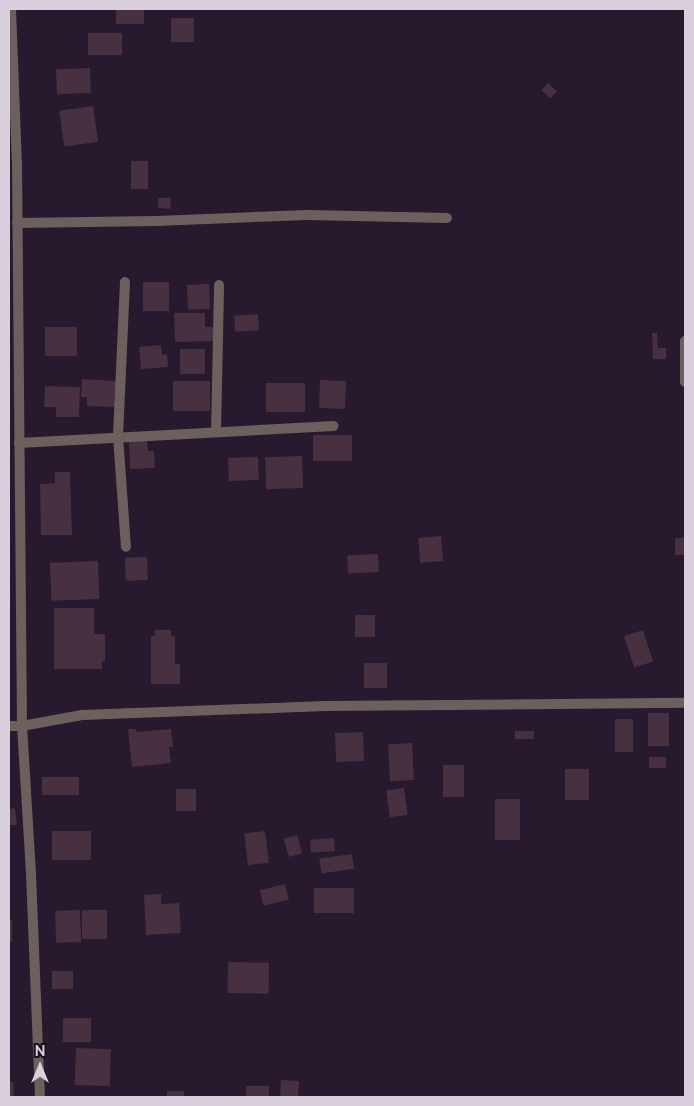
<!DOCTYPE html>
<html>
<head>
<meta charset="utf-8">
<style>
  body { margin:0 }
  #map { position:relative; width:694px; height:1106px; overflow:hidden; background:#27192e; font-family:Raleway,sans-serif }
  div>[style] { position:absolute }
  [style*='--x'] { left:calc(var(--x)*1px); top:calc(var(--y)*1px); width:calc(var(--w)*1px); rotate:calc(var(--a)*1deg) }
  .building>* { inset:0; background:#473040; transform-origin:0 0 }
  .minor>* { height:10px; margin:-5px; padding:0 5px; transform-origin:5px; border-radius:5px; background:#6d5f5d }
  .tertiary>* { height:10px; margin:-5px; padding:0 5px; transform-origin:5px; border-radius:5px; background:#6d5f5d }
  span { translate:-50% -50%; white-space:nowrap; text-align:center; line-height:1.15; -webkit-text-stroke:4px #1e1024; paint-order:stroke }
  .frame { position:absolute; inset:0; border:10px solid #d9cfdd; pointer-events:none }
  .north { position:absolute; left:15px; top:1041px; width:50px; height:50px; -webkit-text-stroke:4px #1e1024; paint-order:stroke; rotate:0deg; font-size:14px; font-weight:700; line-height:20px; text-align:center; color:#d9cfdd }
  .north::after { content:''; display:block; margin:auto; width:18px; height:22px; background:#d9cfdd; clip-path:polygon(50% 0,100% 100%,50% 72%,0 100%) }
</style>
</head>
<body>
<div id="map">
  <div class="building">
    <i style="left:116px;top:9px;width:28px;height:15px"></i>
    <i style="left:171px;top:18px;width:23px;height:24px"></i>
    <i style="left:88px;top:33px;width:34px;height:22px"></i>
    <i style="left:90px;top:68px;width:25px;height:34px;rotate:88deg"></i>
    <i style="left:548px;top:83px;width:12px;height:10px;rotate:42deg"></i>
    <i style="left:93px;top:106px;width:36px;height:34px;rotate:82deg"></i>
    <i style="left:131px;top:161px;width:17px;height:28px"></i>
    <i style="clip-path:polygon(158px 198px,171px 198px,170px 209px,158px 208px)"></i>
    <i style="left:143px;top:282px;width:26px;height:29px"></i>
    <i style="left:209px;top:284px;width:25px;height:22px;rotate:88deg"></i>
    <i style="clip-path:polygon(174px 313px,205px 313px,205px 327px,215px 327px,215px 341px,175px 342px)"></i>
    <i style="left:258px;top:314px;width:16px;height:24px;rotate:86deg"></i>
    <i style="left:45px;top:327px;width:32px;height:29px"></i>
    <i style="clip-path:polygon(652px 333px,657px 333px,658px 348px,666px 348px,666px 359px,653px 359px)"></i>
    <i style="clip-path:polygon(161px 345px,162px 355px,167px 354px,168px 367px,141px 369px,139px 347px)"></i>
    <i style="left:180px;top:349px;width:25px;height:25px"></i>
    <i style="clip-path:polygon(82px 379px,117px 381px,115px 407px,87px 406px,87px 397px,81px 397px)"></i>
    <i style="left:320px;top:380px;width:26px;height:28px;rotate:2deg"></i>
    <i style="left:173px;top:381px;width:37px;height:30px"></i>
    <i style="left:266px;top:383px;width:39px;height:29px"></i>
    <i style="clip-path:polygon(45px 386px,80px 387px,79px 417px,56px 417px,56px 407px,44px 407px)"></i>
    <i style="left:313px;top:435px;width:39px;height:26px"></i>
    <i style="clip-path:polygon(129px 441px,147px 441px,148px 451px,154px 451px,155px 468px,130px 469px)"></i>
    <i style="left:302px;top:456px;width:32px;height:37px;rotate:88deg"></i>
    <i style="left:258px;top:457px;width:23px;height:30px;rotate:88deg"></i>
    <i style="clip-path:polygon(55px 472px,70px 472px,72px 535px,41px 535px,40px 484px,55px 483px)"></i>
    <i style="left:441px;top:536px;width:25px;height:23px;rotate:85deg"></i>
    <i style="left:675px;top:538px;width:10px;height:17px"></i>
    <i style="left:378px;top:554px;width:18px;height:31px;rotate:87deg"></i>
    <i style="left:147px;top:557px;width:23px;height:22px;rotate:88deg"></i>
    <i style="left:98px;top:561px;width:38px;height:48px;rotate:88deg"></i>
    <i style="clip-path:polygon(54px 608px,94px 608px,94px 634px,105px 634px,105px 661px,102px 661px,102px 669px,54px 669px)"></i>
    <i style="left:355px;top:615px;width:20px;height:22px"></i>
    <i style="clip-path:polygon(155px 630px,171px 630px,171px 636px,175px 636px,175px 664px,180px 664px,180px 684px,151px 684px,151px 636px,155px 636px)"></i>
    <i style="left:643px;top:630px;width:33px;height:20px;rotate:72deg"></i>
    <i style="left:364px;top:663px;width:23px;height:25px"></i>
    <i style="left:648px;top:713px;width:21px;height:33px"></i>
    <i style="left:615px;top:719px;width:18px;height:33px"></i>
    <i style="clip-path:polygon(128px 729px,136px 729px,136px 732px,171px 729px,173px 747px,169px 747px,171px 763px,132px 767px)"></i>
    <i style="left:515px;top:731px;width:19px;height:8px"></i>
    <i style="left:363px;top:732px;width:29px;height:28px;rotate:88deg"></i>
    <i style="left:412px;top:743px;width:37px;height:24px;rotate:87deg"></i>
    <i style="left:649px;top:757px;width:17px;height:11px"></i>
    <i style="left:443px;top:765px;width:21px;height:32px"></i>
    <i style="left:565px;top:769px;width:24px;height:31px"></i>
    <i style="left:79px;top:777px;width:18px;height:37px;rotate:90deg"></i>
    <i style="left:404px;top:788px;width:27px;height:18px;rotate:82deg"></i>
    <i style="left:176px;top:789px;width:20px;height:22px"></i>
    <i style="left:495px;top:799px;width:25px;height:41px"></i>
    <i style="clip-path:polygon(15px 808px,17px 825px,9px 825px,9px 809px)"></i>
    <i style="left:52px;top:831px;width:39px;height:29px"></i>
    <i style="left:265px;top:831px;width:32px;height:21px;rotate:83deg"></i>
    <i style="left:297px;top:835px;width:19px;height:14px;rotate:74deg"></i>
    <i style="left:334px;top:838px;width:13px;height:24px;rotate:86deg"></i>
    <i style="left:352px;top:854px;width:15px;height:33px;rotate:82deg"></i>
    <i style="left:285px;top:884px;width:16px;height:26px;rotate:76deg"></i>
    <i style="left:314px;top:888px;width:40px;height:25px"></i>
    <i style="clip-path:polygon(161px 894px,161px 904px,179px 903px,181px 933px,146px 935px,144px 895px)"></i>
    <i style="left:80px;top:910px;width:32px;height:25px;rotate:88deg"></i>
    <i style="left:82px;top:910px;width:25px;height:29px"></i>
    <i style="left:9px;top:920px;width:3px;height:22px"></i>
    <i style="left:228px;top:962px;width:41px;height:31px;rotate:1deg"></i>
    <i style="left:52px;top:971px;width:21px;height:18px"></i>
    <i style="left:63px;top:1018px;width:28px;height:24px"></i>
    <i style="left:76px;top:1048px;width:35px;height:37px;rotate:2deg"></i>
    <i style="left:281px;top:1080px;width:18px;height:17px;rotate:3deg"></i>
    <i style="clip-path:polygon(9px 1082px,13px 1082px,14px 1097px,9px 1097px)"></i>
    <i style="left:246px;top:1086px;width:23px;height:11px"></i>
    <i style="left:167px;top:1091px;width:17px;height:6px"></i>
  </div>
  <div class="minor">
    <i style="--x:17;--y:223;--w:140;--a:-0.8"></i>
    <i style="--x:157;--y:221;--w:150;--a:-2.3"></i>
    <i style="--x:307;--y:215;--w:140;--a:1.2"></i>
    <i style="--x:125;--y:282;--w:154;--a:92.6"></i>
    <i style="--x:118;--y:436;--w:111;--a:85.9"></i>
    <i style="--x:685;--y:341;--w:41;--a:90"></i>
    <i style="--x:216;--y:432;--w:147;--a:-88.8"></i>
    <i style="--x:19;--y:443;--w:315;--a:-3.1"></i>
    <i style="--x:9;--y:726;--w:13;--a:0"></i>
    <i style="--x:22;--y:726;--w:61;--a:-10.4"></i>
    <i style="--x:82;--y:715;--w:243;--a:-2.1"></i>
    <i style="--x:325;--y:706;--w:360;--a:-0.5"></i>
  </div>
  <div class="tertiary">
    <i style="--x:11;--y:9;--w:154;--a:87.8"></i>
    <i style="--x:17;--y:163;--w:563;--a:89.49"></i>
    <i style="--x:22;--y:726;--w:148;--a:86.5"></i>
    <i style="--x:31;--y:874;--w:223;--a:87.7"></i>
  </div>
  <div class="frame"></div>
  <div class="north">N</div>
</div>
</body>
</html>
